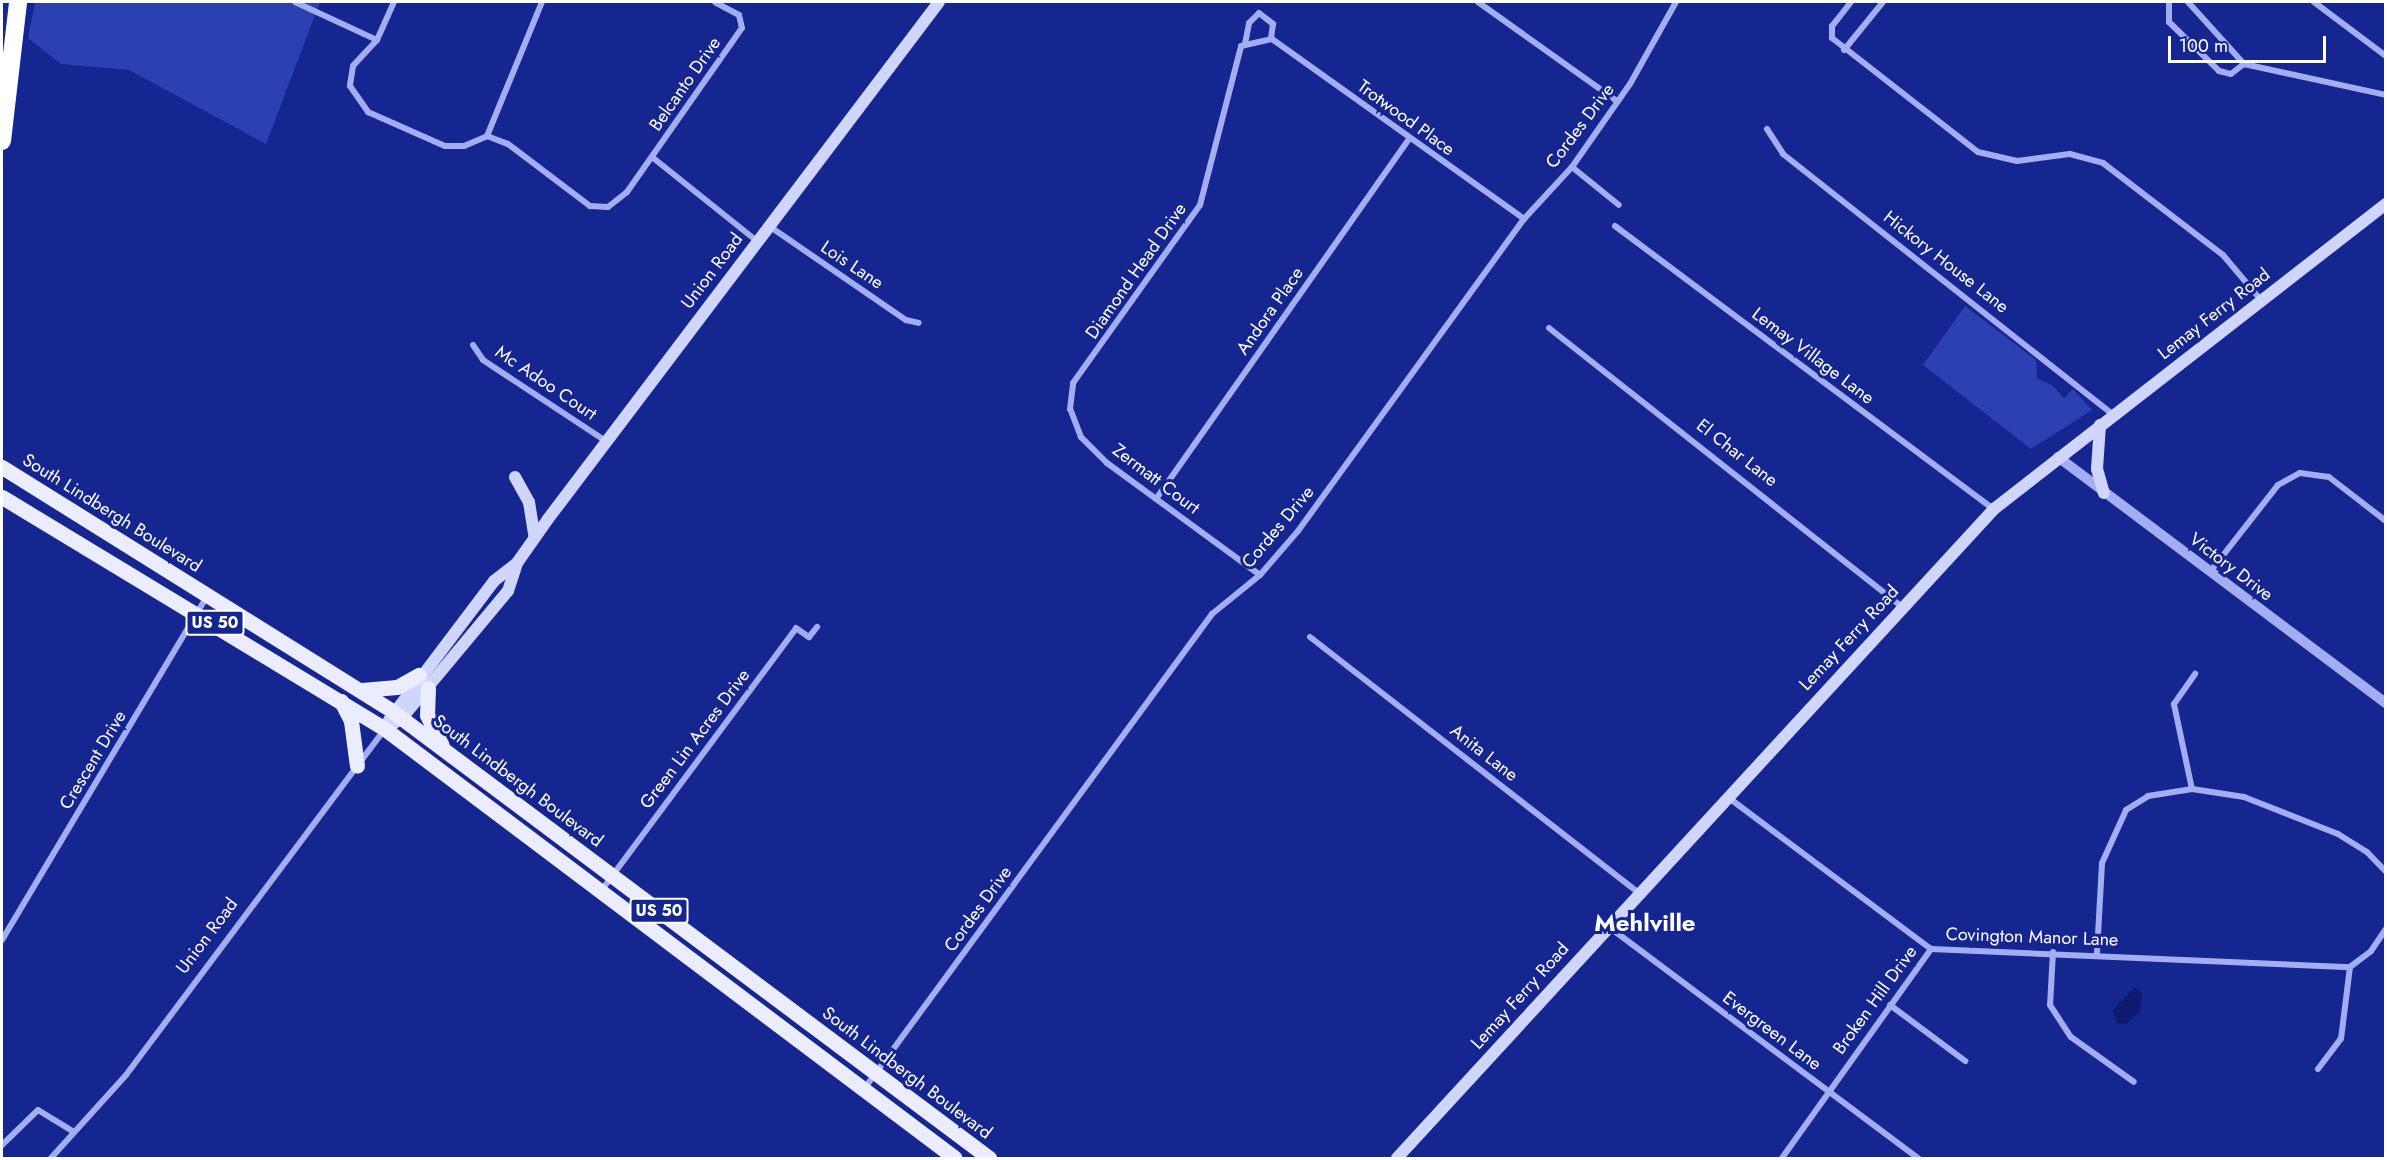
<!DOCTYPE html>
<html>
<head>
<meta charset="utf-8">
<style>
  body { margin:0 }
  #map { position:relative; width:2387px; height:1160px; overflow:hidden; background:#152691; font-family:Jost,sans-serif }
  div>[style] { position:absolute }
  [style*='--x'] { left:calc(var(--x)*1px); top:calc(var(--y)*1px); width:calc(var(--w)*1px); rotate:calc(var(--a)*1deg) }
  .green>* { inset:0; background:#2b40b1 }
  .water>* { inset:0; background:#0d1a6d }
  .minor>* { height:6px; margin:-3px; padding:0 3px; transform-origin:3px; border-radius:3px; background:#a2aef1 }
  .tertiary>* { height:10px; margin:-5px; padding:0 5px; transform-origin:5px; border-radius:5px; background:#a2aef1 }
  .secondary>* { height:12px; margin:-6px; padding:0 6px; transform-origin:6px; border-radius:6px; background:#d0d6fb }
  .primary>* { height:15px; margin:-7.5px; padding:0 7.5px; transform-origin:7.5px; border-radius:7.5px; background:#ebedff }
  .motorway>* { height:18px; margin:-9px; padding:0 9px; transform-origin:9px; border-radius:9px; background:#fff }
  span { translate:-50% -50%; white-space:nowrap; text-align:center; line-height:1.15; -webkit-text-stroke:6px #152691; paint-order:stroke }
  .shield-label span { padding:2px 4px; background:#152691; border:2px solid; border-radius:4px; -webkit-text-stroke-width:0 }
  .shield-label { font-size:16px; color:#fff; font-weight:700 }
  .street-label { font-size:18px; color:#fff }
  .district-label { font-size:24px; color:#fff; font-weight:700 }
  .frame { position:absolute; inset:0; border:3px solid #fff; pointer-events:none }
  .scale { position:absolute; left:2168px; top:36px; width:158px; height:27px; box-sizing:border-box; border:3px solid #fff; border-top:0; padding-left:8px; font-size:18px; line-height:21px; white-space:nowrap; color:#fff; -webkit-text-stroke:4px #152691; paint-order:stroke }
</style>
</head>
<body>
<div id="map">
  <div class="green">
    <i style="clip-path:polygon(35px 2px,320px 2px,266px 144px,129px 70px,61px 64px,28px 38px)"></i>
    <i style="clip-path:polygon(1965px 306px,2036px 360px,2037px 379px,2052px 385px,2064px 398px,2073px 389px,2092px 410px,2031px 449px,1923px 365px)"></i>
  </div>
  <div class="water">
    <i style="clip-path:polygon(2135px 987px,2142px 993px,2140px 1011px,2127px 1024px,2117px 1023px,2113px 1010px)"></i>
  </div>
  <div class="minor">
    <i style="--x:295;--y:2;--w:90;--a:24.9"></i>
    <i style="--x:394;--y:2;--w:42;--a:114.1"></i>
    <i style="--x:377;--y:40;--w:35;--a:133"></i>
    <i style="--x:353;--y:66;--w:20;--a:99"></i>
    <i style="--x:350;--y:86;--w:32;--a:55"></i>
    <i style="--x:368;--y:112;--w:84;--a:23.8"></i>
    <i style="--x:445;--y:146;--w:19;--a:0"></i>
    <i style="--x:464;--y:146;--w:25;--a:-23"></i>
    <i style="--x:487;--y:136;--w:22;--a:21"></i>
    <i style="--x:508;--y:144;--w:103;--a:37.1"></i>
    <i style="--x:590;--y:206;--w:18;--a:3"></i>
    <i style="--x:608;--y:207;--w:24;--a:-38"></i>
    <i style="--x:627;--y:192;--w:200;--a:-55"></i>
    <i style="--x:742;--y:28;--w:13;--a:-103"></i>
    <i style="--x:739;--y:15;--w:27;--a:-152"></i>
    <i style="--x:1478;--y:2;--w:171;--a:35.5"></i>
    <i style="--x:1851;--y:2;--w:31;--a:128"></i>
    <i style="--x:1832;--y:26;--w:12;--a:90"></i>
    <i style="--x:1832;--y:38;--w:185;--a:38"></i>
    <i style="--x:1978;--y:152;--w:40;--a:13"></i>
    <i style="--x:2017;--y:161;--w:53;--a:-7.5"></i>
    <i style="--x:2070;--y:154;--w:34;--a:15"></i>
    <i style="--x:2103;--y:163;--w:151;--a:37.5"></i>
    <i style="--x:2223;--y:255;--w:59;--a:49.8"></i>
    <i style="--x:2169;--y:2;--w:20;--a:90"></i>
    <i style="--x:2169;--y:22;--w:70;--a:44.4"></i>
    <i style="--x:2219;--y:71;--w:12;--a:14"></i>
    <i style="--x:2231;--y:74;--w:16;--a:-38"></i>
    <i style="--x:2188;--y:2;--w:84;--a:47.9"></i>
    <i style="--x:2244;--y:64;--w:145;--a:12.3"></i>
    <i style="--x:2314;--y:2;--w:90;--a:36.9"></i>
    <i style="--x:1245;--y:44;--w:21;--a:-79"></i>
    <i style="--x:1249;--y:23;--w:14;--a:-45"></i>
    <i style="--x:1259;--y:13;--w:18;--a:38"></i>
    <i style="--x:1273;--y:24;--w:15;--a:98"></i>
    <i style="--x:1844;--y:50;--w:62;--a:-50.9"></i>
    <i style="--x:1767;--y:129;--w:30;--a:57"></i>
    <i style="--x:1783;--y:154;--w:421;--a:38.3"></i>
    <i style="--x:487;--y:136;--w:145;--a:-67.7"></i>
    <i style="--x:652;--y:157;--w:134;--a:38.7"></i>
    <i style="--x:1572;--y:167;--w:60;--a:39"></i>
    <i style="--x:769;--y:226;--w:166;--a:34.5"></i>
    <i style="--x:906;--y:320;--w:13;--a:13"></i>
    <i style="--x:1615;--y:226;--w:472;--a:36.8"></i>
    <i style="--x:1549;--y:328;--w:450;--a:38.3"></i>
    <i style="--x:473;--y:345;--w:18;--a:56"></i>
    <i style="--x:483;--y:360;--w:147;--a:33.4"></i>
    <i style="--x:1156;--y:499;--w:439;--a:-54.9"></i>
    <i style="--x:2210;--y:572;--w:110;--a:-52"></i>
    <i style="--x:2278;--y:485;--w:25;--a:-29"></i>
    <i style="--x:2300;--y:473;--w:29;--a:8"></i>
    <i style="--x:2329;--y:477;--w:72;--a:37.7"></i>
    <i style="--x:1260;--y:575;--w:190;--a:-143.8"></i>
    <i style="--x:1107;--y:463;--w:37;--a:-135"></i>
    <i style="--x:1081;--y:437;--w:30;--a:-111"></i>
    <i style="--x:1070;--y:409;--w:26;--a:-83"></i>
    <i style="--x:1073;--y:383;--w:219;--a:-54.5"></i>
    <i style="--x:1200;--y:205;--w:164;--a:-75.5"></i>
    <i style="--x:1241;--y:46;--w:32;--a:-13"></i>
    <i style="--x:1272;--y:39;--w:310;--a:35.5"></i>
    <i style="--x:1310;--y:637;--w:417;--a:37.9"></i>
    <i style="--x:2192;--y:789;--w:87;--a:-102"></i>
    <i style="--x:2174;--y:704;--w:37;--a:-55"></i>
    <i style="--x:1729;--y:798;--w:252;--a:36.8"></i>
    <i style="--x:1931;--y:949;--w:419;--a:2.5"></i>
    <i style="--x:601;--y:891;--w:327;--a:-53.4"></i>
    <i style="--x:796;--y:628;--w:16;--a:35"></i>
    <i style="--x:809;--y:637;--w:13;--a:-51"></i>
    <i style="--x:1609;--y:927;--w:386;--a:36.8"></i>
    <i style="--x:2;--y:940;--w:402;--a:-59.2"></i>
    <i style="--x:2053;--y:952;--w:53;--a:93.2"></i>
    <i style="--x:2050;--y:1005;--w:38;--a:57"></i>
    <i style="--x:2071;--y:1037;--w:77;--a:35.5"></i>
    <i style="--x:2097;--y:953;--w:90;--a:-86.8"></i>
    <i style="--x:2102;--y:863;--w:58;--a:-65.6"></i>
    <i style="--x:2126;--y:810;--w:26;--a:-32"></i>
    <i style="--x:2148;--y:796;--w:45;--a:-9"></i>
    <i style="--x:2192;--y:789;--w:53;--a:8.7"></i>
    <i style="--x:2244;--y:797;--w:101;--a:21.5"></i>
    <i style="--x:2338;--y:834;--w:34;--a:32"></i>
    <i style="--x:2367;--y:852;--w:28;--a:46"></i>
    <i style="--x:2350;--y:967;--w:26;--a:-37"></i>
    <i style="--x:2371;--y:951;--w:27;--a:-56"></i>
    <i style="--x:1890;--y:1005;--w:94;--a:36.7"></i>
    <i style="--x:2318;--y:1069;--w:38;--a:-53"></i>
    <i style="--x:2341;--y:1039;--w:73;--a:-82.9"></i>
    <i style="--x:864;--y:1089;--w:589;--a:-53.77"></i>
    <i style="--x:1212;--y:614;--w:62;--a:-39.1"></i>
    <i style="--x:1260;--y:575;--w:58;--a:-49.2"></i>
    <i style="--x:1298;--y:531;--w:385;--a:-54.1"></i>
    <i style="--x:1524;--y:219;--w:71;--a:-47.3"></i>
    <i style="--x:1572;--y:167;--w:101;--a:-55.1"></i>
    <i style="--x:1630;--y:84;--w:94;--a:-60.7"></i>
    <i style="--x:2;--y:1145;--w:50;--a:-44.2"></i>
    <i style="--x:38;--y:1110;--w:42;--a:31.4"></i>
    <i style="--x:51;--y:1158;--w:112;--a:-47.9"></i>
    <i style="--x:126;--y:1075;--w:432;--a:-53.2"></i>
    <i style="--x:1782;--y:1158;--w:257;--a:-54.5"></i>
  </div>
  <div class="tertiary">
    <i style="--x:2058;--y:457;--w:410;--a:36.9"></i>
  </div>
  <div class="secondary">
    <i style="--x:2100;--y:425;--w:44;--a:93.9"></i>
    <i style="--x:2097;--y:469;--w:25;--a:74"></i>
    <i style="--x:515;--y:477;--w:29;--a:61"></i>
    <i style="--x:529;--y:502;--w:36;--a:81"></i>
    <i style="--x:389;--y:720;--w:174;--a:-52.9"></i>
    <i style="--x:494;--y:581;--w:29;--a:-38"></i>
    <i style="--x:385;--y:729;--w:20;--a:-33"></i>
    <i style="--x:402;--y:718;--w:165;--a:-50.2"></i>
    <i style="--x:508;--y:591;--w:29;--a:-72"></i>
    <i style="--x:517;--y:563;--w:54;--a:-54.8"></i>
    <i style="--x:548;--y:519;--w:648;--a:-52.9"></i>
    <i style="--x:1397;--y:1158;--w:882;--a:-47.39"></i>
    <i style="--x:1994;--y:509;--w:497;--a:-37.9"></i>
  </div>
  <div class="primary">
    <i style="--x:2;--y:467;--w:460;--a:32"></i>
    <i style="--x:392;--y:711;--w:746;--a:36.82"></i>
    <i style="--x:2;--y:497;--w:448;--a:31.2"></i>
    <i style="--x:385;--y:729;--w:713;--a:36.97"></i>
    <i style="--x:428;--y:688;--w:27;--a:92"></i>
    <i style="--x:427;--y:715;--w:34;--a:64"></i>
    <i style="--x:362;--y:690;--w:35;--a:-5"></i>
    <i style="--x:397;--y:687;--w:25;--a:-29"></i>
    <i style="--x:341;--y:701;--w:22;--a:63"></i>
    <i style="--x:351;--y:721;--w:45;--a:82.4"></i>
  </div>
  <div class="motorway">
    <i style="--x:2;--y:141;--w:140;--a:-83.4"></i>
  </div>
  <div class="shield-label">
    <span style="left:215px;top:623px">US 50</span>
    <span style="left:659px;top:911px">US 50</span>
  </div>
  <div class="street-label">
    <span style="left:685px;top:84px;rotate:-55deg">Belcanto Drive</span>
    <span style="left:1406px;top:118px;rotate:36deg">Trotwood Place</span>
    <span style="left:1580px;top:126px;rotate:-53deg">Cordes Drive</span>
    <span style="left:1946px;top:262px;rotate:38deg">Hickory House Lane</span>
    <span style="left:852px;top:265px;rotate:34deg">Lois Lane</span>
    <span style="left:712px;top:271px;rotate:-53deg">Union Road</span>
    <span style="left:1136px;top:271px;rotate:-55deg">Diamond Head Drive</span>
    <span style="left:1270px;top:311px;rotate:-55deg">Andora Place</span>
    <span style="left:2214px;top:314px;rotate:-38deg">Lemay Ferry Road</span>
    <span style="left:1813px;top:356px;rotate:37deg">Lemay Village Lane</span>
    <span style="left:546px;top:383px;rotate:34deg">Mc Adoo Court</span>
    <span style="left:1737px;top:453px;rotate:38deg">El Char Lane</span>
    <span style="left:1156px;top:479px;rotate:37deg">Zermatt Court</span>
    <span style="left:112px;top:513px;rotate:32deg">South Lindbergh Boulevard</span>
    <span style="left:1278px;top:527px;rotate:-50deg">Cordes Drive</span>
    <span style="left:2231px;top:567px;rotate:37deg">Victory Drive</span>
    <span style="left:1849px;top:638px;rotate:-47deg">Lemay Ferry Road</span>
    <span style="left:695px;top:739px;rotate:-53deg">Green Lin Acres Drive</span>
    <span style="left:1484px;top:753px;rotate:38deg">Anita Lane</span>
    <span style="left:93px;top:760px;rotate:-59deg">Crescent Drive</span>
    <span style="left:518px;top:781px;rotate:37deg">South Lindbergh Boulevard</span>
    <span style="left:978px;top:909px;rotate:-54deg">Cordes Drive</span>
    <span style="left:207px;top:936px;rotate:-53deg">Union Road</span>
    <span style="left:2032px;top:937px;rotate:2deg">Covington Manor Lane</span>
    <span style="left:1520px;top:996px;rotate:-48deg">Lemay Ferry Road</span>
    <span style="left:1875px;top:1000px;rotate:-54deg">Broken Hill Drive</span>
    <span style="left:1772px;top:1031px;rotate:37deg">Evergreen Lane</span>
    <span style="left:907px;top:1073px;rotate:37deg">South Lindbergh Boulevard</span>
  </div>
  <div class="district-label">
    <span style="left:1645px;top:923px">Mehlville</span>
  </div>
  <div class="frame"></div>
  <div class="scale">100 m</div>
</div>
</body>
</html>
